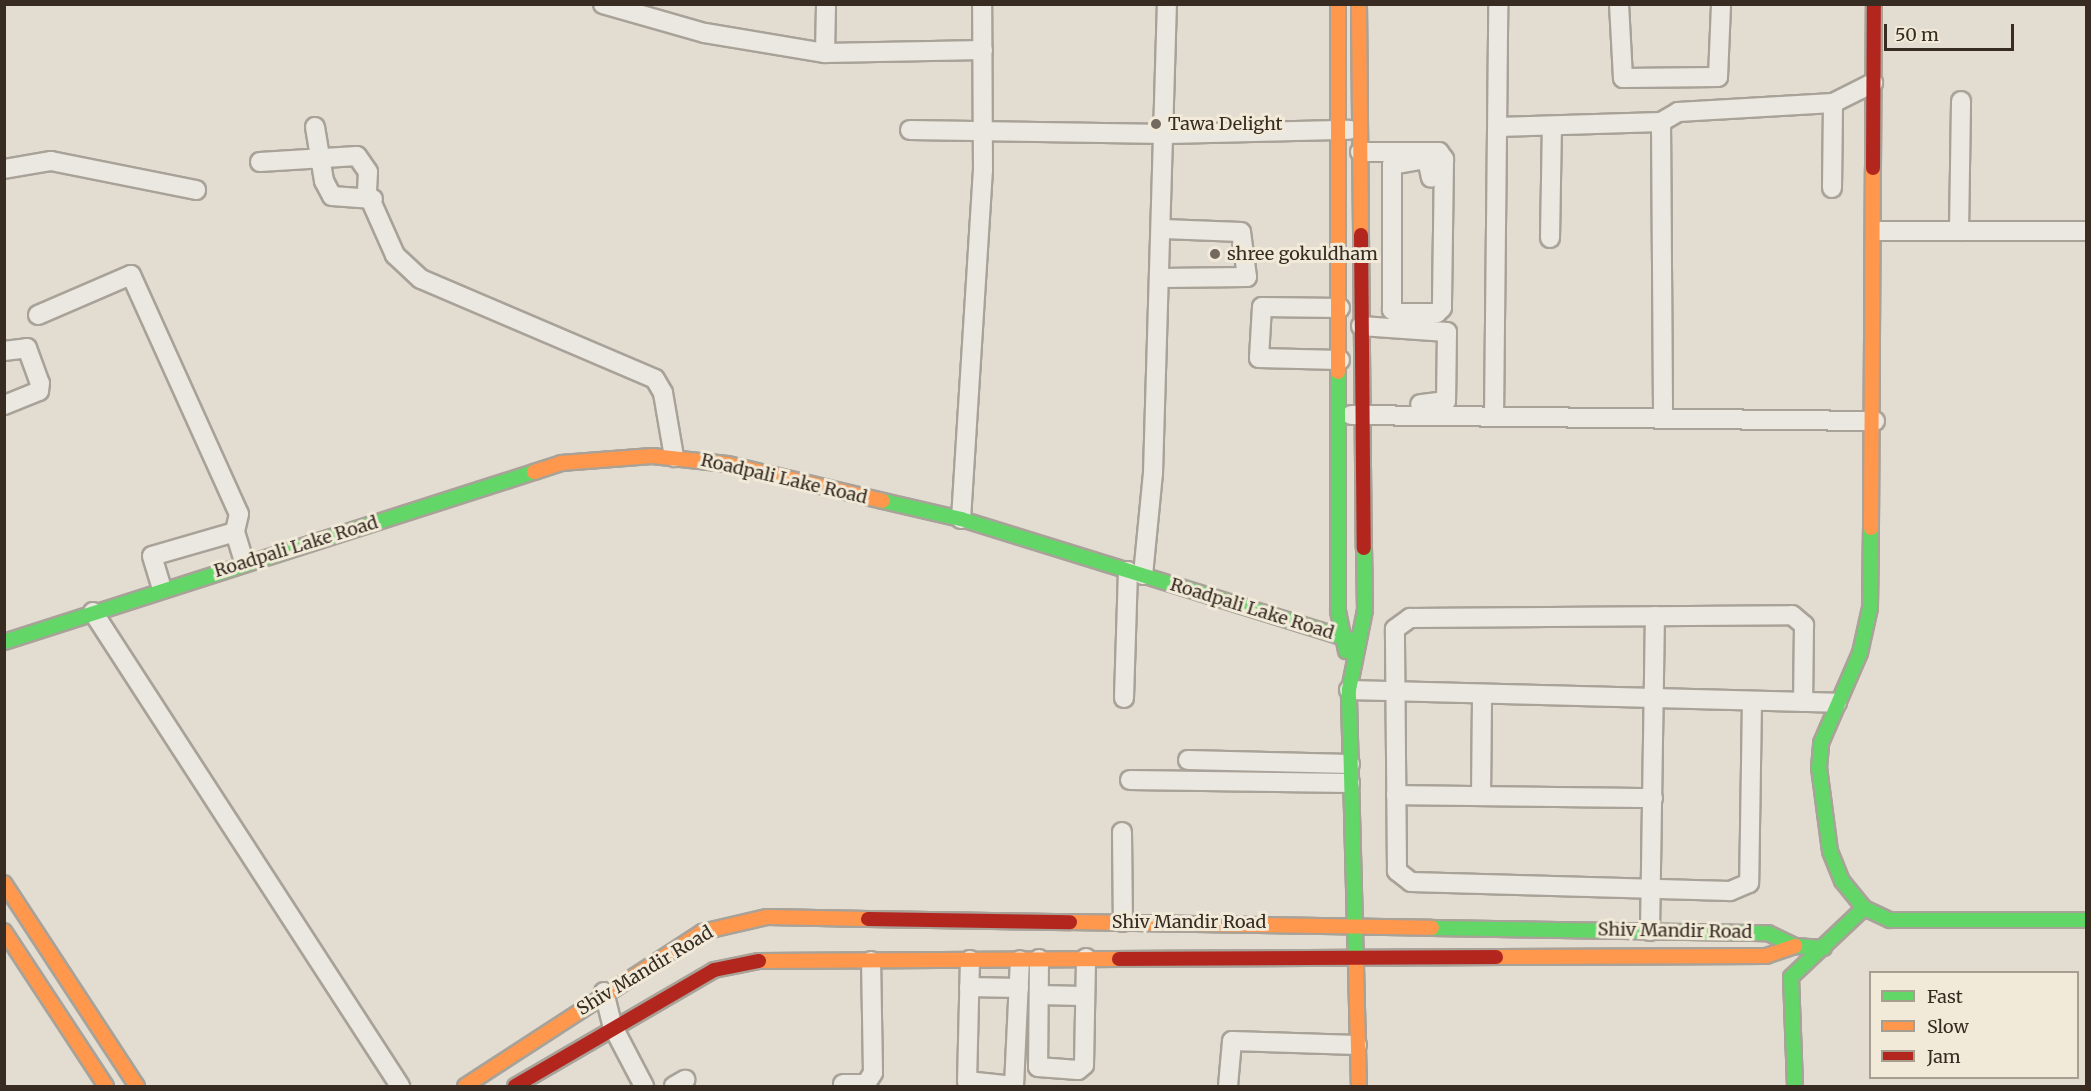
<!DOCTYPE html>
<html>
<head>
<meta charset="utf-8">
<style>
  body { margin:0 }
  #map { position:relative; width:2091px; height:1091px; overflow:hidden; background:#e2dcd1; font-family:Merriweather,serif }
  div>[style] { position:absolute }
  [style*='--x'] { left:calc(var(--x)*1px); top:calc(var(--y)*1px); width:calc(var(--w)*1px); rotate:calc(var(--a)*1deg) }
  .roads { filter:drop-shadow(2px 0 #a8a299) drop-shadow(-2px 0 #a8a299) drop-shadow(0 2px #a8a299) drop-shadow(0 -2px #a8a299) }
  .street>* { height:18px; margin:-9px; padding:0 9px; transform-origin:9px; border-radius:9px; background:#ebe8e1 }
  .fast>* { height:14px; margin:-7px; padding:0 7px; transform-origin:7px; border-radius:7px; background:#63d668 }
  .slow>* { height:14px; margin:-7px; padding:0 7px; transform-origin:7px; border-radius:7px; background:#ff974d }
  .jam>* { height:14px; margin:-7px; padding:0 7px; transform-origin:7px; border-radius:7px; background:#b3261e }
  .dots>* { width:16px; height:16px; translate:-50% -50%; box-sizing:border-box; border:3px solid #f2ead8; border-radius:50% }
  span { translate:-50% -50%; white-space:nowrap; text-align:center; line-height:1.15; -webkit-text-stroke:6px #f2ead8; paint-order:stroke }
  .poi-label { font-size:18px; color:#372b22 }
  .left { translate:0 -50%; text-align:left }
  .street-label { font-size:18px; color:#372b22 }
  .frame { position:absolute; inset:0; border:6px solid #372b22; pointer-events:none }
  .legend { position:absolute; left:1869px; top:971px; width:210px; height:108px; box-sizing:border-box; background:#f2ead8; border:2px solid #a79e8f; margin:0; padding:8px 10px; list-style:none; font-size:18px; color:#372b22 }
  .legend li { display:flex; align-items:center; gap:12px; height:30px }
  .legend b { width:30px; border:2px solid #a79e8f }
  .scale { position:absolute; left:1884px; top:24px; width:130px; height:27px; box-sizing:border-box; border:3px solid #372b22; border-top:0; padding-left:8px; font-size:18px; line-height:21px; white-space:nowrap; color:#372b22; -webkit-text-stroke:4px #f2ead8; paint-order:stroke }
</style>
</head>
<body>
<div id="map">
  <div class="roads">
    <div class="street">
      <i style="--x:603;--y:4;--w:106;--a:15.9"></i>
      <i style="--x:705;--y:33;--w:122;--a:9.5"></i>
      <i style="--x:825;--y:53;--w:158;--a:-1.1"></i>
      <i style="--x:1619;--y:4;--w:74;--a:86.9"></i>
      <i style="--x:1623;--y:78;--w:95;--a:-0.6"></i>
      <i style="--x:1718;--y:77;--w:73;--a:-87.6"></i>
      <i style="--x:825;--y:53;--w:49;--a:-88.8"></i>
      <i style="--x:1661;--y:122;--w:295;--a:89.6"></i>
      <i style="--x:315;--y:127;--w:55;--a:80.5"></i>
      <i style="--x:324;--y:181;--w:17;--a:62"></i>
      <i style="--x:332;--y:196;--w:41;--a:4.2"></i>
      <i style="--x:1498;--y:127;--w:163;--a:-1.8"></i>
      <i style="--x:1661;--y:122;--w:20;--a:-30"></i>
      <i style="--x:1678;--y:112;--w:155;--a:-3.3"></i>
      <i style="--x:1833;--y:103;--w:45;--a:-26.6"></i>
      <i style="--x:910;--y:130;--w:257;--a:0.9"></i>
      <i style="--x:1167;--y:134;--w:182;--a:-1.3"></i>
      <i style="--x:1360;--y:152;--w:79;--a:0"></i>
      <i style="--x:1439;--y:152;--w:9;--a:54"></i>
      <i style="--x:1444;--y:159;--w:149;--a:90.8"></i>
      <i style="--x:1442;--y:308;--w:7;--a:135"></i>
      <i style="--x:1437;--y:313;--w:40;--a:180"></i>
      <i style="--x:1397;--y:313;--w:6;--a:-149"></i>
      <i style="--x:1392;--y:310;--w:145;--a:-90"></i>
      <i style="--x:1392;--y:165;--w:36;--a:-10"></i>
      <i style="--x:1427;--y:159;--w:19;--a:78"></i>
      <i style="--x:260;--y:162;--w:97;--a:-3.5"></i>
      <i style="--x:357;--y:156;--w:19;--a:55"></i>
      <i style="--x:368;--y:172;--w:20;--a:93"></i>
      <i style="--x:367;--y:192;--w:69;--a:66"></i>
      <i style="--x:395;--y:255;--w:35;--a:43"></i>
      <i style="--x:421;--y:279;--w:254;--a:23.1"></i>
      <i style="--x:655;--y:379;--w:16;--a:60"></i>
      <i style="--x:663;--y:393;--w:65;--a:80.2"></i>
      <i style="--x:4;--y:169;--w:48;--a:-9.7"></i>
      <i style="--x:51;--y:161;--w:148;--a:11.3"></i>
      <i style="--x:1832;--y:188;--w:85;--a:-89.3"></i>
      <i style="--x:1875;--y:231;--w:211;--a:0"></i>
      <i style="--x:1959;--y:231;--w:130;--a:-89.1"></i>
      <i style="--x:1550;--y:238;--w:112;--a:-89"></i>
      <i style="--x:1161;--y:278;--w:86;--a:-0.7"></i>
      <i style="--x:1247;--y:277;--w:45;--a:-97.6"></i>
      <i style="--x:1241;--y:232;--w:78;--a:-177.8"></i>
      <i style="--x:1340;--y:308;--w:78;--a:-179.3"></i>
      <i style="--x:1262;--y:307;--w:51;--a:93.4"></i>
      <i style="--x:1259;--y:358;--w:81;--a:1.4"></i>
      <i style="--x:38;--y:315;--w:101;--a:-23.3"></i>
      <i style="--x:131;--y:275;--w:262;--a:65.7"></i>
      <i style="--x:239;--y:514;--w:18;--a:103"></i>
      <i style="--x:235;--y:532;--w:86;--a:163.9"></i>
      <i style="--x:152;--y:556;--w:34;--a:73"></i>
      <i style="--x:1361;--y:326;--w:86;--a:4"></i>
      <i style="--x:1447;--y:332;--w:69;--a:90.8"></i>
      <i style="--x:1446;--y:401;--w:26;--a:173"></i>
      <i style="--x:4;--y:351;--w:23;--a:-7"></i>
      <i style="--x:27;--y:348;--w:37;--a:70"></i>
      <i style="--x:40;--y:383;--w:8;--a:97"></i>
      <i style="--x:39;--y:391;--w:38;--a:158"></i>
      <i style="--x:1351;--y:415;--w:524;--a:0.66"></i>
      <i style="--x:1494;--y:417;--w:413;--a:-89.4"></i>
      <i style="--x:961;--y:519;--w:350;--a:-86.4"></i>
      <i style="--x:983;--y:170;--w:166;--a:-90.3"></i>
      <i style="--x:235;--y:532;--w:31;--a:73"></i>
      <i style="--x:1143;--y:575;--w:102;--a:-84.4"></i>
      <i style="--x:1153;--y:473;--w:469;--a:-88.3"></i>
      <i style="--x:93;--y:612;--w:565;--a:57.07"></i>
      <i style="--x:1349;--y:690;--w:488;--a:1.5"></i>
      <i style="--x:1124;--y:698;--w:127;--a:-88.2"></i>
      <i style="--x:1752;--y:701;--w:182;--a:90.9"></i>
      <i style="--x:1749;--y:883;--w:21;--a:157"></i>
      <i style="--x:1730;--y:891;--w:319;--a:-178.4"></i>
      <i style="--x:1411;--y:882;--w:18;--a:-142"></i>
      <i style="--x:1397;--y:871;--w:242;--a:-90.5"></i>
      <i style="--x:1395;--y:629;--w:19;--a:-36"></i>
      <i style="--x:1410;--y:618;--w:382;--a:-0.4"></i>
      <i style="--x:1792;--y:615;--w:16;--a:40"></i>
      <i style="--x:1804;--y:625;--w:77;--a:90.7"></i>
      <i style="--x:1188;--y:760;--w:162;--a:1.4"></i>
      <i style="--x:1130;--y:780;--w:220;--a:0.8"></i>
      <i style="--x:1396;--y:795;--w:257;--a:0.7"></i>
      <i style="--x:1481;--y:796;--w:102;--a:-89.4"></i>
      <i style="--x:1122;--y:832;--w:90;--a:89.4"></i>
      <i style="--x:1650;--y:931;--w:315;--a:-89.1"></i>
      <i style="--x:1039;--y:959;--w:108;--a:90.5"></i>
      <i style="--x:1038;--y:1067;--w:40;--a:4.3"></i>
      <i style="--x:1078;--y:1070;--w:8;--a:-40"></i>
      <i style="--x:1084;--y:1065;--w:107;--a:-88.9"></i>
      <i style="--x:970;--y:960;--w:121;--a:91.4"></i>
      <i style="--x:967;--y:1081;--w:47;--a:6.1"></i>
      <i style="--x:1014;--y:1086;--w:126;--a:-87.3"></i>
      <i style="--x:969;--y:987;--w:50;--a:1.1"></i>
      <i style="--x:604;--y:992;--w:36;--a:76"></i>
      <i style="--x:613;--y:1027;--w:67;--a:62.3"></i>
      <i style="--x:1039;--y:995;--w:44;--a:1.3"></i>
      <i style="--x:843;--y:1084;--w:23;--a:0"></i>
      <i style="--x:866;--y:1084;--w:13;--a:-58"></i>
      <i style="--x:873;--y:1073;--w:112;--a:-91"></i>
      <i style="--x:674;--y:1086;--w:13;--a:-29"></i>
      <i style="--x:1228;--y:1086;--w:45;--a:-84.9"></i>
      <i style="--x:1232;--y:1041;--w:125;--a:1.8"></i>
    </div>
    <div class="fast">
      <i style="--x:1338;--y:372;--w:239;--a:90"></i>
      <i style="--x:1338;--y:611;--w:41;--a:78.7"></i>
      <i style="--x:883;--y:501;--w:80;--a:13"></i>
      <i style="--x:961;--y:519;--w:413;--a:17.2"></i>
      <i style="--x:4;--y:642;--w:557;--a:-17.78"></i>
      <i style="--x:1864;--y:908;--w:35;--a:-129"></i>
      <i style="--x:1842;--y:881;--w:32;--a:-112"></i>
      <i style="--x:1830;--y:851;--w:84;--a:-97.5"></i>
      <i style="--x:1819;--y:768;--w:25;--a:-85"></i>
      <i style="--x:1821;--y:743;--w:98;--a:-66.6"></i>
      <i style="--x:1860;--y:653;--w:46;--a:-77.5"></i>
      <i style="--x:1870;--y:608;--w:80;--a:-89.3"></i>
      <i style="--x:1432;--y:928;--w:336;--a:0.9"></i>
      <i style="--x:1768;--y:933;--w:30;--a:26"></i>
      <i style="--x:1795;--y:946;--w:29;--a:4"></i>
      <i style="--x:1356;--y:966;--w:276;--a:-91.5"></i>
      <i style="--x:1349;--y:690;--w:82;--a:-78.7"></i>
      <i style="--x:1365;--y:610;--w:62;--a:-90.9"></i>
      <i style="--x:1795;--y:1086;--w:109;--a:-92.1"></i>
      <i style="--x:1791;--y:977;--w:100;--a:-43.4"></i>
      <i style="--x:1864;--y:908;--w:29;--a:25"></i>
      <i style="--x:1890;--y:920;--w:196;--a:0"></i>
    </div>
    <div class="slow">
      <i style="--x:1338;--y:4;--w:368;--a:90"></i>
      <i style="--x:1359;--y:4;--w:231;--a:89.5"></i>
      <i style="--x:534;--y:472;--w:28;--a:-18"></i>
      <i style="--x:561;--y:463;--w:91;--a:-4.4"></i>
      <i style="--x:652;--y:456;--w:76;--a:6"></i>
      <i style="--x:728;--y:464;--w:159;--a:13.4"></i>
      <i style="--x:1871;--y:528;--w:360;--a:-89.7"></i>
      <i style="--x:4;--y:883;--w:243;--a:56.8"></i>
      <i style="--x:1070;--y:922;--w:362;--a:0.9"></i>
      <i style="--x:4;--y:931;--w:186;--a:56.7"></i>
      <i style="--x:1496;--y:957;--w:270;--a:-0.2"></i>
      <i style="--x:1766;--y:956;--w:31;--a:-19"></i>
      <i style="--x:759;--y:961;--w:360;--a:-0.3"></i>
      <i style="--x:1356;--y:966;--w:120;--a:88.6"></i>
      <i style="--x:465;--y:1086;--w:283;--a:-33"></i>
      <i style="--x:702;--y:932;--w:67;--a:-13"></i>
      <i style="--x:767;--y:917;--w:101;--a:1.1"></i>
    </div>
    <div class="jam">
      <i style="--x:1873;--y:168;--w:164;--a:-89.7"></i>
      <i style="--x:1361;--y:235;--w:313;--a:89.5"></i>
      <i style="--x:868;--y:919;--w:202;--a:0.9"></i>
      <i style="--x:1119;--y:959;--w:377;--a:-0.3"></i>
      <i style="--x:515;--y:1086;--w:230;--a:-30.2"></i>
      <i style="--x:714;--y:970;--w:46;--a:-11.3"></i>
    </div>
  </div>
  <div class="dots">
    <i style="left:1156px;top:124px;background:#73695f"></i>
    <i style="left:1215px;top:254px;background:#73695f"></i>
  </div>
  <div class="poi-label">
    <span class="left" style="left:1168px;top:124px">Tawa Delight</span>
    <span class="left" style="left:1227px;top:254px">shree gokuldham</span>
  </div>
  <div class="street-label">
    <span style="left:784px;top:479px;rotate:13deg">Roadpali Lake Road</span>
    <span style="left:296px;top:547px;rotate:-17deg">Roadpali Lake Road</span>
    <span style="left:1252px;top:609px;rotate:17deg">Roadpali Lake Road</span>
    <span style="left:1189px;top:922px">Shiv Mandir Road</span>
    <span style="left:1675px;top:931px;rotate:1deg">Shiv Mandir Road</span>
    <span style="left:645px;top:971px;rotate:-31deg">Shiv Mandir Road</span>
  </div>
  <div class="frame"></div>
  <ul class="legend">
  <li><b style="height:8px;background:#63d668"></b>Fast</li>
  <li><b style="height:8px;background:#ff974d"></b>Slow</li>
  <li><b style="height:8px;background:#b3261e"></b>Jam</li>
  </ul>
  <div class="scale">50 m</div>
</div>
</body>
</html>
